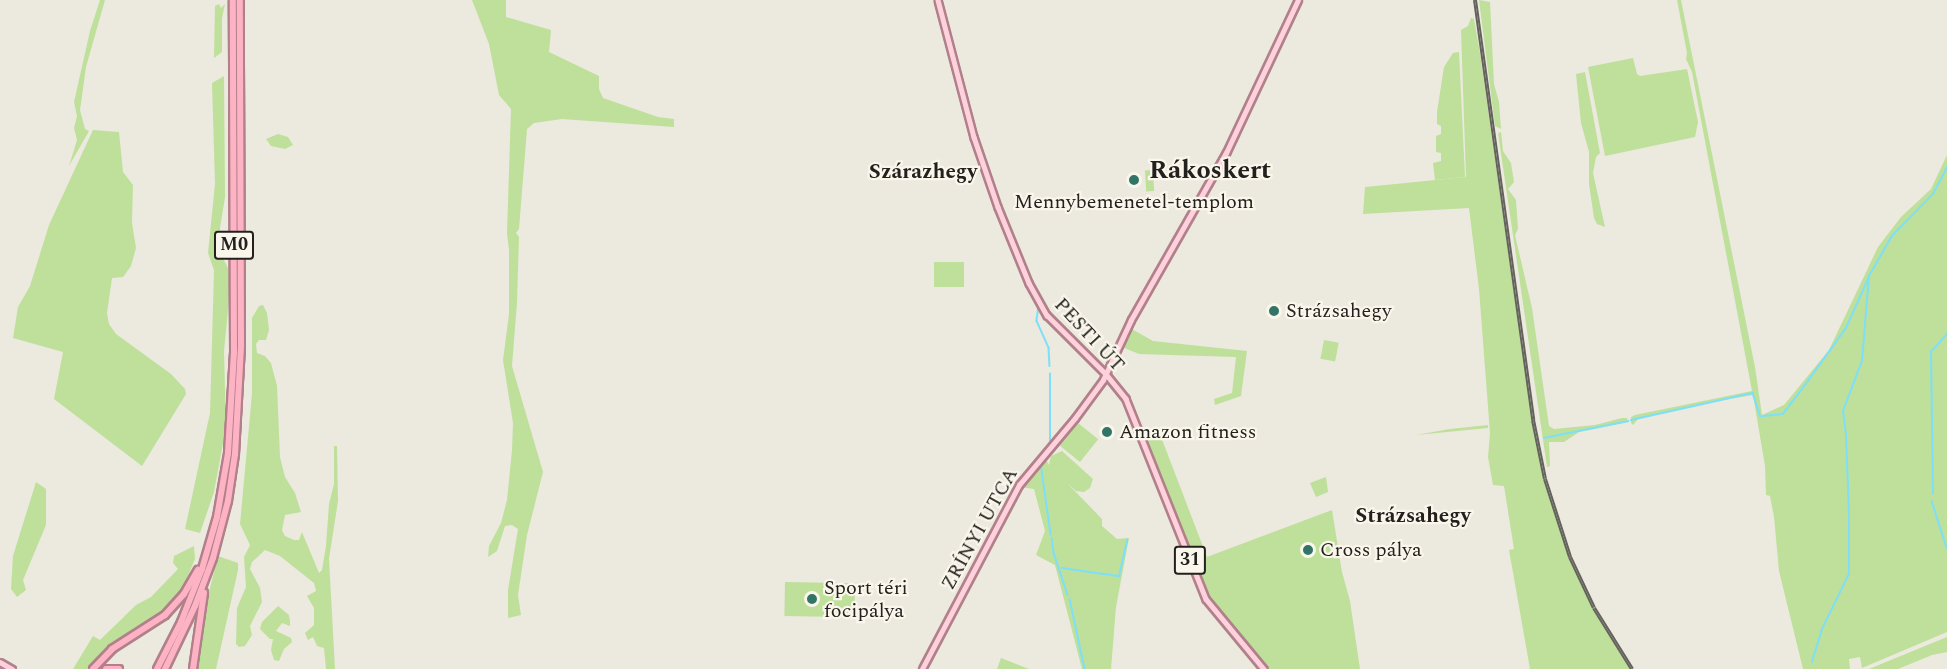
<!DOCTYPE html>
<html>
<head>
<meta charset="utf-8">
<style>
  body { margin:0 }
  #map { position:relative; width:1947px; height:669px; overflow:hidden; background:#ece9df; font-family:Spectral,serif }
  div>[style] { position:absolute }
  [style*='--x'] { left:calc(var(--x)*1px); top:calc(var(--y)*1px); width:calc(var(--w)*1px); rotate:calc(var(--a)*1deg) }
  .green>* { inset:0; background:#bee09a; transform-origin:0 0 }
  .stream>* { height:1.5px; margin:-0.75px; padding:0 0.75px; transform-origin:0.75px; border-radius:0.75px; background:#7ddff9 }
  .roads { filter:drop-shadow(2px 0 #b1808a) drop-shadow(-2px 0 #b1808a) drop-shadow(0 2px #b1808a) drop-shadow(0 -2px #b1808a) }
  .major>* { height:4.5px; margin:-2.25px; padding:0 2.25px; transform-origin:2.25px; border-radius:2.25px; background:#fed1dc }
  .highway>* { height:6px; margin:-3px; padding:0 3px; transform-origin:3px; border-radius:3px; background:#feb3c4 }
  .rail>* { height:4px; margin-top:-2px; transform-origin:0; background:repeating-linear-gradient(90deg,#faf6ec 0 4.5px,#64625c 0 9px); box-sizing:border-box; border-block:2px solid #64625c }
  .dots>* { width:16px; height:16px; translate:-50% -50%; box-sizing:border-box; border:3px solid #faf6ec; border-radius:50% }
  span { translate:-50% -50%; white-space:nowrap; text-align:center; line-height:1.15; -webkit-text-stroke:4.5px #faf6ec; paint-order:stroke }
  .shield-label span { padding:2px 4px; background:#faf6ec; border:2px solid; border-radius:4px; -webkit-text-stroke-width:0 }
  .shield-label { font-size:18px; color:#22211d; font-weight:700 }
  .poi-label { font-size:20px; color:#22211d }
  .left { translate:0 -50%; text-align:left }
  .street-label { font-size:20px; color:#22211d }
  .neighbourhood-label { font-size:21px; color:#22211d; font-weight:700 }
  .district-label { font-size:26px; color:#22211d; font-weight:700 }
</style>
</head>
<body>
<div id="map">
  <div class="green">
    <i style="clip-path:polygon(100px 0,105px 0,86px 67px,80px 110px,85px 129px,89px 131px,69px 166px,77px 140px,74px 128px,77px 116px,74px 102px,90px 31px)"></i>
    <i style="clip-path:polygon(472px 0,506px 0,506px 17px,551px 30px,549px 52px,599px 76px,599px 89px,603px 98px,658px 117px,674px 119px,674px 127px,562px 119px,534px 123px,527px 129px,519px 229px,516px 233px,519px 237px,517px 303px,512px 366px,543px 472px,527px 535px,518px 595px,521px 615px,508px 618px,508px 590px,518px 529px,512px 525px,505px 526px,497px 551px,488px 557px,489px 546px,501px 523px,507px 500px,512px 450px,513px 423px,503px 360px,509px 314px,509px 250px,507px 233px,511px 109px,499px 95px,489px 44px)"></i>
    <i style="clip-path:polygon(1479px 0,1490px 2px,1494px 84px,1499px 102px,1501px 129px,1495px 126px)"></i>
    <i style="clip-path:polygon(1677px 0,1681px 0,1755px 367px,1762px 415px,1784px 405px,1829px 350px,1878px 247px,1901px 217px,1931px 189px,1947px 155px,1947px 632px,1862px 668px,1860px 657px,1849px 659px,1850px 669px,1803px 669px,1779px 571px,1774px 517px,1770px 496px,1766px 495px,1765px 466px,1753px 395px,1706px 403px,1638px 419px,1633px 425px,1631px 423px,1631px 417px,1635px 415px,1752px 391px,1692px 72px,1686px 59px,1687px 53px)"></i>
    <i style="clip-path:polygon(219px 4px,221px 8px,225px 4px,222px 18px,222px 52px,214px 58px,215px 6px)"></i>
    <i style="clip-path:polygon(1471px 18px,1474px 19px,1480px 53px,1532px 420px,1544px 479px,1569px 557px,1593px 608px,1630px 669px,1530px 669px,1509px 550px,1514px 549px,1504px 486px,1493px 485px,1488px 457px,1490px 433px,1479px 289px,1469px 208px,1363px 214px,1365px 187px,1466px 177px,1461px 30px,1468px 26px)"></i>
    <i style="clip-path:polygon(1459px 52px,1465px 177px,1435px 180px,1433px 163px,1441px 161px,1441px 153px,1436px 152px,1436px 136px,1441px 134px,1441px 126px,1437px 124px,1437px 112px,1444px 67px,1453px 53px)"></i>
    <i style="clip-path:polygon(1633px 58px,1637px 74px,1640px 76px,1687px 69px,1698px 122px,1695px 137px,1605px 156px,1588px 67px)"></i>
    <i style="clip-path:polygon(1585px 72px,1600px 153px,1596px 157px,1593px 173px,1605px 227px,1597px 224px,1594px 218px,1589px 184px,1589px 152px,1581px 123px,1576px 74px)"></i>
    <i style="clip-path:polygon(224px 76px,225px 197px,217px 247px,228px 268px,230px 290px,224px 351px,226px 427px,214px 492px,200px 533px,185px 529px,210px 413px,214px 270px,208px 253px,215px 184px,212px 83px)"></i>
    <i style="clip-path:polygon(93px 130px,119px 132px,123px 172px,133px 185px,132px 223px,136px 248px,131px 266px,123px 277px,112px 278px,107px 313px,109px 324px,116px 334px,171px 374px,185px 389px,186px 394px,142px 466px,54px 399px,63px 352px,13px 338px,18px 307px,30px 286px,49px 225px)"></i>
    <i style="clip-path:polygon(1501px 132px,1503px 151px,1511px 163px,1514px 182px,1508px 189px,1516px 200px,1518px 229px,1515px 235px,1532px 308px,1549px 426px,1554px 429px,1595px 425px,1622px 418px,1627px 418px,1628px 422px,1579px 432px,1564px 442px,1549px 442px,1550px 466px,1547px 467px,1498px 133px)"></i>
    <i style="clip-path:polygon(278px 134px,288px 137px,293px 145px,285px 149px,271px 146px,266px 139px)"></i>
    <i style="left:1153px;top:170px;width:21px;height:8px;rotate:87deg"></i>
    <i style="left:934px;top:262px;width:30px;height:25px"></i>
    <i style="clip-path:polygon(263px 305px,267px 313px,269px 330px,266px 340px,259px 340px,256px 344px,257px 353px,265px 356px,271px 363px,277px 386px,280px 457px,285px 477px,295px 493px,301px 512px,285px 515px,282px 530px,285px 536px,294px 540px,299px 540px,302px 532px,319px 573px,322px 570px,326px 546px,329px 504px,334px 484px,334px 446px,337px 446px,338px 501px,329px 559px,335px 669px,326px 669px,324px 648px,317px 646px,313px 637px,308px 640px,305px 633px,314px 625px,314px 608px,307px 596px,316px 591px,314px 583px,280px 556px,265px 550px,252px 562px,250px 569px,260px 588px,262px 602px,250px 626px,252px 635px,245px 646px,239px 647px,236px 644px,237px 608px,246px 587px,244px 557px,250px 545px,240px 524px,252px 394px,252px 318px,259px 306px)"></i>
    <i style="clip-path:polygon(1130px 328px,1153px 341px,1247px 351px,1241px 396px,1215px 405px,1214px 399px,1232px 393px,1236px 357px,1139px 354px,1122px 347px)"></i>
    <i style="left:1324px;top:340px;width:15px;height:19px;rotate:11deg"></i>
    <i style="left:1078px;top:423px;width:26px;height:29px;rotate:39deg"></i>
    <i style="clip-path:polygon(1488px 425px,1488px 428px,1416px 435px,1450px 429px)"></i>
    <i style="clip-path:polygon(1158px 429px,1207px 557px,1332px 510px,1342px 572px,1350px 601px,1360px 669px,1268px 669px,1214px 607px,1191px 558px,1145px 437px,1146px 434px)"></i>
    <i style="clip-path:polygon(1062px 451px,1093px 479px,1090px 488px,1084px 492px,1076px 491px,1067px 483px,1102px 519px,1102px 526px,1117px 539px,1129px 538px,1116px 607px,1111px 669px,1082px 669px,1055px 565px,1036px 555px,1045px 531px,1034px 489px,1020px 487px,1044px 456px,1049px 465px,1051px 456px)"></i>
    <i style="clip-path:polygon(1326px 477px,1328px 492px,1316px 497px,1310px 483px)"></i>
    <i style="clip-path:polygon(36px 482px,46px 489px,46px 525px,23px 580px,26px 590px,17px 597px,11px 589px,13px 556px)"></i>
    <i style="clip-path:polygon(194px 546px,195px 559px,182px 590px,151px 623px,103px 651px,89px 669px,73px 669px,93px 636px,100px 640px,136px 605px,151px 597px,178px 569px,173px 563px,174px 556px)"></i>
    <i style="clip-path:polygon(218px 556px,238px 563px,238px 570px,216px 669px,196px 669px,206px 604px)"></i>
    <i style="left:785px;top:582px;width:70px;height:34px;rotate:1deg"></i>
    <i style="clip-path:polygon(278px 606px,289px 615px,290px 621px,290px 626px,282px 623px,276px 631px,291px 638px,292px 642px,284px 649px,279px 661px,274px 660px,271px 650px,273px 639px,270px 639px,260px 629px,262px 622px)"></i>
    <i style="clip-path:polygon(1947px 637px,1947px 652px,1932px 655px,1898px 669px,1869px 669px)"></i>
    <i style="clip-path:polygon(1001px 658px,1029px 669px,997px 669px)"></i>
  </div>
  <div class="stream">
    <i style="--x:1018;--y:263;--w:48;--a:64"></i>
    <i style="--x:1039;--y:306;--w:15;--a:98"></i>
    <i style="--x:1037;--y:321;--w:30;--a:66"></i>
    <i style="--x:1049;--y:348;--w:18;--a:87"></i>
    <i style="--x:1763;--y:416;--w:20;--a:-6"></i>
    <i style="--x:1783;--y:414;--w:41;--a:-52.9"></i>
    <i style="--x:1808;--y:381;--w:65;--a:-54.4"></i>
    <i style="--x:1846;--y:328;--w:56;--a:-65.7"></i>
    <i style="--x:1631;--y:420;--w:125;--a:-12.5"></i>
    <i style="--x:1753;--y:393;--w:25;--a:72"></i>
    <i style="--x:1544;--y:438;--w:86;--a:-11.4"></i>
    <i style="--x:1041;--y:455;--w:15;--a:-53"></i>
    <i style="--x:1050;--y:443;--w:69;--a:-90"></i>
    <i style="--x:1041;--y:463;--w:72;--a:82"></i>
    <i style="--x:1933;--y:494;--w:142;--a:-90.8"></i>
    <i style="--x:1931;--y:352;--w:24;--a:-48"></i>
    <i style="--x:1932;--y:501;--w:49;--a:72.3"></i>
    <i style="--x:1849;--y:514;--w:79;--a:-92.2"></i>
    <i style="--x:1846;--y:435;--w:24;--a:-97"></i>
    <i style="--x:1843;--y:411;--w:53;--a:-69.2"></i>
    <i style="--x:1862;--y:361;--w:85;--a:-85.3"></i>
    <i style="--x:1869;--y:276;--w:46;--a:-60.1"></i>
    <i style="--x:1892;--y:236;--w:59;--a:-45.7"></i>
    <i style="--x:1933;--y:194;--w:30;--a:-62"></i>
    <i style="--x:1052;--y:538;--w:15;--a:82"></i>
    <i style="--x:1054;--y:553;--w:44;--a:71.6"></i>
    <i style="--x:1062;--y:568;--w:58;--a:8"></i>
    <i style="--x:1119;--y:576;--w:37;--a:-77"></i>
    <i style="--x:1070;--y:599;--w:72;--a:77.9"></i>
    <i style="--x:1812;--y:662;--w:34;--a:-73"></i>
    <i style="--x:1822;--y:629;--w:61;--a:-63.9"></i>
    <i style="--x:1849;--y:574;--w:58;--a:-90"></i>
  </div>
  <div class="roads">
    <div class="major">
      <i style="--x:938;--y:0;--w:142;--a:75.3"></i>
      <i style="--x:974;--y:137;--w:74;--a:71.1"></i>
      <i style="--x:998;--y:207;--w:82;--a:67.8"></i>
      <i style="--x:1029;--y:283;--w:37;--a:61"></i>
      <i style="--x:1047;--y:315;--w:83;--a:45"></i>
      <i style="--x:1106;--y:374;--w:32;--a:51"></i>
      <i style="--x:1126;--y:399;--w:215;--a:68.2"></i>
      <i style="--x:1206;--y:599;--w:91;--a:50.4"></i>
      <i style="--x:0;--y:662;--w:14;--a:30"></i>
      <i style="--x:922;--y:669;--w:208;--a:-62.2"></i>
      <i style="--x:1019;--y:485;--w:87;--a:-50.1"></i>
      <i style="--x:1075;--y:418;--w:47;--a:-53.6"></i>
      <i style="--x:1103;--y:380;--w:66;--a:-65"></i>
      <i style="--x:1131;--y:320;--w:192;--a:-60.4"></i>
      <i style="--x:1226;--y:153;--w:169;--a:-64.8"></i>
    </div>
    <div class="highway">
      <i style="--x:93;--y:669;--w:28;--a:-46"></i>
      <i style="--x:112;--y:649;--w:63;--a:-32.7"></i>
      <i style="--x:165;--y:615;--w:28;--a:-48"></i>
      <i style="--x:184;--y:594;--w:28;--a:-60"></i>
      <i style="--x:106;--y:669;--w:13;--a:0"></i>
      <i style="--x:157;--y:669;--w:53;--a:-62.9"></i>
      <i style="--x:181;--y:622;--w:57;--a:-68.4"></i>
      <i style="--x:202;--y:569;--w:54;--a:-73.9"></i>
      <i style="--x:217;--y:517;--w:65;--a:-80.2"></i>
      <i style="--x:228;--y:453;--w:100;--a:-86.6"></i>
      <i style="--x:234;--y:353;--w:353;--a:-90.2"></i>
      <i style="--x:165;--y:669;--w:70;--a:-64.5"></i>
      <i style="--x:195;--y:606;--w:51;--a:-69.4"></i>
      <i style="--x:213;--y:558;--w:59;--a:-75.3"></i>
      <i style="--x:228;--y:501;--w:48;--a:-81.5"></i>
      <i style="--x:235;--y:454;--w:108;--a:-86.8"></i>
      <i style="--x:241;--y:346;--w:346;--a:-90.2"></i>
      <i style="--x:193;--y:669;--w:77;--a:-81.8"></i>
    </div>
  </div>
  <div class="rail">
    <i style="--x:1475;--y:0;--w:424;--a:82.1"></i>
    <i style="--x:1533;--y:420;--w:60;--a:78.5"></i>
    <i style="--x:1545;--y:479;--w:82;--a:72.2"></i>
    <i style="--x:1570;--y:557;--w:56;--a:64.8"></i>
    <i style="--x:1594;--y:608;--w:72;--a:58.1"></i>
  </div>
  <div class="dots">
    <i style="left:1134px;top:180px;background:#327566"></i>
    <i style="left:1274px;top:311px;background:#327566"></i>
    <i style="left:1107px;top:432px;background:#327566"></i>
    <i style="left:1308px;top:550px;background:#327566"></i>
    <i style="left:812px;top:599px;background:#327566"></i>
  </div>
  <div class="shield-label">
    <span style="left:234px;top:245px">M0</span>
    <span style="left:1190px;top:560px">31</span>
  </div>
  <div class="poi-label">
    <span style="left:1134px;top:202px">Mennybemenetel-templom</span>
    <span class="left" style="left:1286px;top:311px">Strázsahegy</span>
    <span class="left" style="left:1119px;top:432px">Amazon fitness</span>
    <span class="left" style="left:1320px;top:550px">Cross pálya</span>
    <span class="left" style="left:824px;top:600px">Sport téri<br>focipálya</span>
  </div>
  <div class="street-label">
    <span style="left:1089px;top:335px;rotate:47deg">PESTI ÚT</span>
    <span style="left:980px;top:529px;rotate:-61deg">ZRÍNYI UTCA</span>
  </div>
  <div class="neighbourhood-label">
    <span style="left:923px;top:172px">Szárazhegy</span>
    <span style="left:1413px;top:516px">Strázsahegy</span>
  </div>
  <div class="district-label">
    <span style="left:1210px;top:171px">Rákoskert</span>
  </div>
</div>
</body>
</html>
